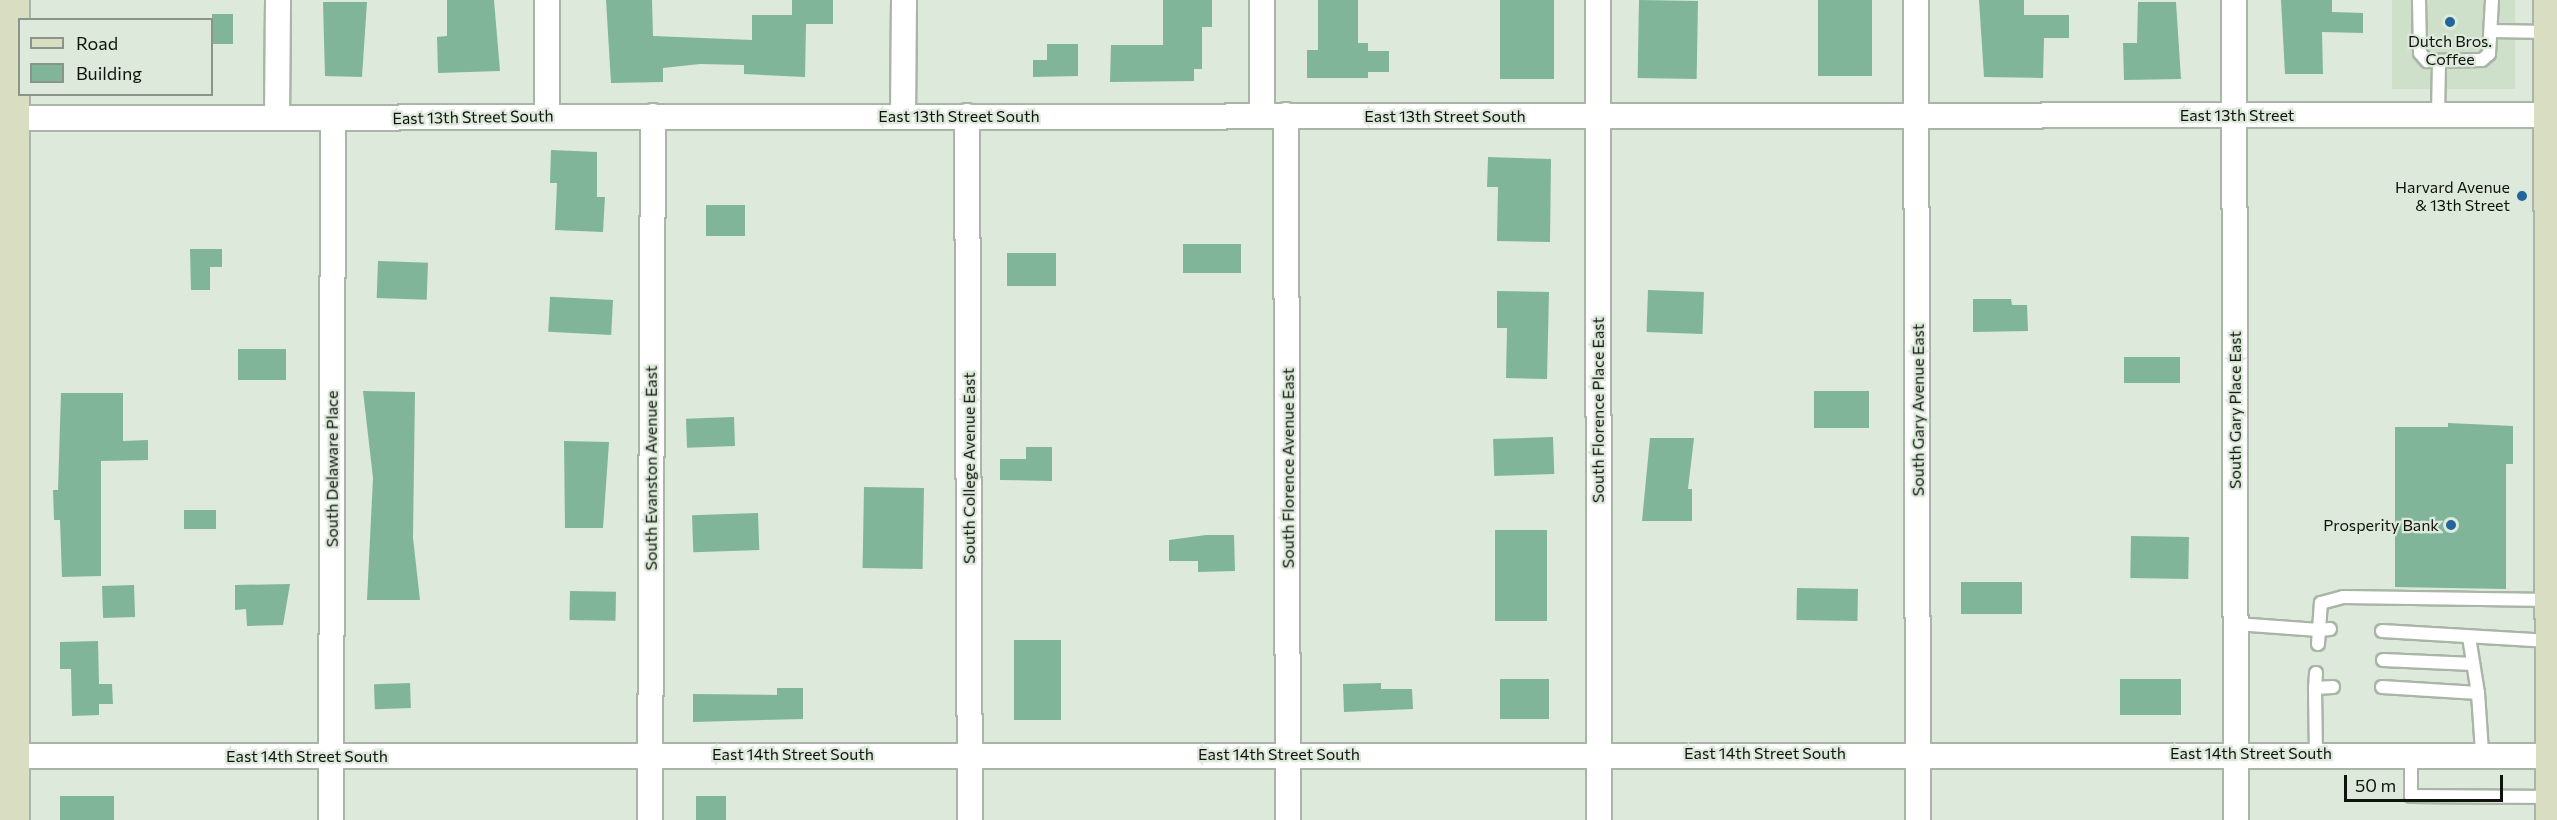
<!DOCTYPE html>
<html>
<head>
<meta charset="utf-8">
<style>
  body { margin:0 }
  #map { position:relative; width:2557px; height:820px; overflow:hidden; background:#dde9da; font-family:Commissioner,sans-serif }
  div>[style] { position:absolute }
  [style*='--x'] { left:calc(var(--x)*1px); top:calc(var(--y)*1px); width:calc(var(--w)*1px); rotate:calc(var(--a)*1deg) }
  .built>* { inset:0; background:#cedfca; transform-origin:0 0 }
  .building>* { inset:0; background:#80b599; transform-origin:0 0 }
  .roads { filter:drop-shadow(2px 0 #a9b5a6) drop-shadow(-2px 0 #a9b5a6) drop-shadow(0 2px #a9b5a6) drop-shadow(0 -2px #a9b5a6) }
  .lane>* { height:12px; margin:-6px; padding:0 6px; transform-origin:6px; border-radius:6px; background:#fff }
  .street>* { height:24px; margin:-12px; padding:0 12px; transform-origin:12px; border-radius:12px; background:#fff }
  .secondary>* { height:33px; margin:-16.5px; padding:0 16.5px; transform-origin:16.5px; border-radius:16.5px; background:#d9dec3 }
  .dots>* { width:16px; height:16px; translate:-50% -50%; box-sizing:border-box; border:3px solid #dde9da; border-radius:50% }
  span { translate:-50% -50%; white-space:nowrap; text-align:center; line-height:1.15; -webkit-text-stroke:4.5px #dde9da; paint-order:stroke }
  .poi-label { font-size:16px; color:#0f140e }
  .right { translate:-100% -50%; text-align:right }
  .street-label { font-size:16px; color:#0f140e }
  .legend { position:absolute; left:18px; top:18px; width:195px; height:78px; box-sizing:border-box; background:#dde9da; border:2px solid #8b9488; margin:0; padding:8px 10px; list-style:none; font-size:18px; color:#0f140e }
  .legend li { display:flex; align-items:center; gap:12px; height:30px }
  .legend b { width:30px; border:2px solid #8b9488 }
  .scale { position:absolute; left:2344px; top:775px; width:159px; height:27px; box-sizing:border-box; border:3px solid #0f140e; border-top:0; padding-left:8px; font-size:18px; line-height:21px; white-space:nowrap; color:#0f140e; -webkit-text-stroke:4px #dde9da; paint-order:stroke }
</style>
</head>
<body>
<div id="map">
  <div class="built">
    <i style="left:2392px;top:0;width:123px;height:89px"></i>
  </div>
  <div class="building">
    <i style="clip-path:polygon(447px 0,494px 0,500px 71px,438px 73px,437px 37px,447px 36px)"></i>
    <i style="clip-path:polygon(606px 0,652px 0,653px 36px,752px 40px,752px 15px,792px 15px,792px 0,833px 0,833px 24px,806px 24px,805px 77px,744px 74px,744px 65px,700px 64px,663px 68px,663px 82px,611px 83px)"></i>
    <i style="clip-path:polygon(1163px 0,1212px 0,1212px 27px,1202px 27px,1202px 69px,1194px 69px,1194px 81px,1110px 82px,1111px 45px,1163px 45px)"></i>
    <i style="clip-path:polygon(1318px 0,1358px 0,1358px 43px,1368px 43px,1368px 51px,1389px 51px,1389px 72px,1368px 72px,1368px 78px,1307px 78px,1307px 50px,1318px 50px)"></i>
    <i style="left:1500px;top:0;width:54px;height:79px"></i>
    <i style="left:1639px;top:0;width:59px;height:78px;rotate:1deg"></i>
    <i style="left:1818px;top:0;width:54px;height:76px"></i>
    <i style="clip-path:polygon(1979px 0,2024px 0,2024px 15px,2069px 15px,2069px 38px,2044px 38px,2043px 78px,1984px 77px)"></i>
    <i style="clip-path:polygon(2281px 0,2332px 0,2332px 12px,2363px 13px,2363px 33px,2322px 32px,2323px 74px,2285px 74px)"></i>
    <i style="clip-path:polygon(323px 2px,367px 2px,362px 77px,325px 76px)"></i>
    <i style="clip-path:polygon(2138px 2px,2176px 2px,2181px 79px,2124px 80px,2123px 43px,2137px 43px)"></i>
    <i style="left:212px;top:14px;width:21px;height:30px"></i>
    <i style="clip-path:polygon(1047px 44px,1078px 44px,1078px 76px,1033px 77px,1033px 60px,1047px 60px)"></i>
    <i style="clip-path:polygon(551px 150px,597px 152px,597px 197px,605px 197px,603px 232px,555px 230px,557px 183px,550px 183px)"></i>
    <i style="clip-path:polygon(1488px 157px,1551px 159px,1550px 242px,1497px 241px,1498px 187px,1487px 187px)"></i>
    <i style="left:706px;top:205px;width:39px;height:31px"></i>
    <i style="left:1183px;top:244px;width:58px;height:29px"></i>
    <i style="clip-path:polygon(190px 249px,222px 249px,222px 267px,210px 267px,210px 290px,191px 290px)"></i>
    <i style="left:1056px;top:253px;width:33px;height:49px;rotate:90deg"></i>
    <i style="left:378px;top:261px;width:50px;height:37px;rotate:2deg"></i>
    <i style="left:1648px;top:290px;width:56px;height:42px;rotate:2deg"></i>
    <i style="clip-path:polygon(1497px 291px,1549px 292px,1547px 379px,1506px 378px,1507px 328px,1497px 328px)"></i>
    <i style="clip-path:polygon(1973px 299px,2011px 299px,2012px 305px,2027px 305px,2028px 331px,1973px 332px)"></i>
    <i style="left:613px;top:300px;width:35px;height:63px;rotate:93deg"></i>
    <i style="left:238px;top:349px;width:48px;height:31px"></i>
    <i style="left:2124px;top:357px;width:56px;height:26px"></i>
    <i style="clip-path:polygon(363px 391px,415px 392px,413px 538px,420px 600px,367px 600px,373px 478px)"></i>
    <i style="left:1814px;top:391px;width:55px;height:37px"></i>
    <i style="clip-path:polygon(61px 393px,123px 393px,123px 441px,148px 440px,148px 460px,101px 461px,101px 576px,62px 577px,60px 520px,54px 520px,53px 490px,58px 490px)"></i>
    <i style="left:734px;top:417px;width:29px;height:48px;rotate:88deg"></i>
    <i style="clip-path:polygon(2448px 423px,2513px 426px,2513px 464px,2506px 464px,2506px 589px,2395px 587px,2395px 427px,2448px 427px)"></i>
    <i style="left:1553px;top:437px;width:37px;height:60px;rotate:88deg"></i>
    <i style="clip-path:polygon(1650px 438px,1694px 438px,1688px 489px,1692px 489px,1692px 521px,1642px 521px)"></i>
    <i style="clip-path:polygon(564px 441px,609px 442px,603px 528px,565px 528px)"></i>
    <i style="clip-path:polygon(1026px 447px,1052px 447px,1052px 481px,1000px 480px,1000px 459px,1026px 459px)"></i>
    <i style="left:864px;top:487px;width:60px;height:81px;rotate:1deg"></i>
    <i style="left:184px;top:510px;width:32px;height:19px"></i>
    <i style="left:758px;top:513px;width:37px;height:66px;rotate:88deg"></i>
    <i style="left:1547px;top:530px;width:91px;height:52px;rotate:90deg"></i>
    <i style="clip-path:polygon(1206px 535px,1234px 535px,1235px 571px,1198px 572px,1198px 561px,1169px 561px,1169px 540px)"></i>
    <i style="left:2131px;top:536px;width:58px;height:42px;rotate:1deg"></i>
    <i style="left:1961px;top:582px;width:61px;height:32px"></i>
    <i style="clip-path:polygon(290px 584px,283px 625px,247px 626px,246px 609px,235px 610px,235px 585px)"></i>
    <i style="left:134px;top:585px;width:32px;height:32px;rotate:88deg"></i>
    <i style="left:1797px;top:588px;width:61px;height:32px;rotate:1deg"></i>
    <i style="left:570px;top:591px;width:46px;height:29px;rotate:1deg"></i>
    <i style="left:1014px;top:640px;width:47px;height:80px"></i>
    <i style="clip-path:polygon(98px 641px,99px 684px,112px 684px,113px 704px,99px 704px,99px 715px,72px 716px,71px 669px,60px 669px,60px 642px)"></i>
    <i style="left:1500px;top:679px;width:49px;height:40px"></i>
    <i style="left:2120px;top:679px;width:61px;height:36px"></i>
    <i style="left:410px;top:683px;width:25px;height:36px;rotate:88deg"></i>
    <i style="clip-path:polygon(1381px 683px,1381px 689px,1412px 689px,1413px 709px,1344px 712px,1343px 684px)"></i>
    <i style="clip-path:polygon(777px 688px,803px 688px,803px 719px,693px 722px,693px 694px,777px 695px)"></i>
    <i style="left:60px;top:796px;width:54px;height:24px"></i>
    <i style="left:726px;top:796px;width:24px;height:30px;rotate:90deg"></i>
  </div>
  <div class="roads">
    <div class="lane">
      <i style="--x:2419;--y:0;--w:53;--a:88.9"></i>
      <i style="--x:2420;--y:53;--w:11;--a:49"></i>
      <i style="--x:2427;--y:61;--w:55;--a:-1"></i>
      <i style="--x:2482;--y:60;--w:9;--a:-41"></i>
      <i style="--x:2489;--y:54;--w:54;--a:-86.8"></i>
      <i style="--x:2492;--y:31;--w:56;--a:1"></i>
      <i style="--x:2438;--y:115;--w:54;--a:-88.9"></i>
      <i style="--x:2236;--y:624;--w:83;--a:4.1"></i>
      <i style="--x:2319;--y:630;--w:27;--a:-86"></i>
      <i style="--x:2321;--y:603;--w:23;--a:-15"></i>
      <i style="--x:2343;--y:597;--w:207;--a:0.8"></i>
      <i style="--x:2382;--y:631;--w:168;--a:3.4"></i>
      <i style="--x:2469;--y:637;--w:57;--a:80.9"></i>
      <i style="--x:2318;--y:644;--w:14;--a:-86"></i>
      <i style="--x:2319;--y:630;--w:11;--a:-5"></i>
      <i style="--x:2383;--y:660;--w:90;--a:2.5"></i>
      <i style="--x:2382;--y:687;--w:96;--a:3.6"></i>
      <i style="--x:2478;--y:693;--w:59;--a:86.1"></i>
      <i style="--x:2315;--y:688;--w:15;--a:-86"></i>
      <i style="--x:2411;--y:753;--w:43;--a:90"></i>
      <i style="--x:2411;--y:796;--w:139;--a:0.4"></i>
      <i style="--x:2316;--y:754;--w:66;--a:-90.9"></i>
      <i style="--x:2315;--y:688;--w:18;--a:-3"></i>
    </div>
    <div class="street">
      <i style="--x:547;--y:0;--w:116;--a:90"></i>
      <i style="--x:1598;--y:0;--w:820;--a:89.93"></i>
      <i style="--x:1916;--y:0;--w:820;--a:89.86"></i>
      <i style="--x:2234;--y:0;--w:820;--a:89.86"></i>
      <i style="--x:1262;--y:115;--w:115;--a:-90"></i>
      <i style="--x:1286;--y:115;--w:705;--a:89.84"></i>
      <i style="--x:903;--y:116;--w:116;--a:-89.5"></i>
      <i style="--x:967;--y:116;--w:704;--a:89.76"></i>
      <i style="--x:277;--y:117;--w:117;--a:-89.5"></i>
      <i style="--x:0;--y:118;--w:2557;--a:-0.07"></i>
      <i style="--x:0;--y:756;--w:2557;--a:0"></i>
      <i style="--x:331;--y:820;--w:702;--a:-89.84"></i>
      <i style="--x:650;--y:820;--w:704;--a:-89.76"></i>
    </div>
    <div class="secondary">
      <i style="--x:2550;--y:0;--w:820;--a:89.86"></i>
      <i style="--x:12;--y:820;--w:820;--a:-90"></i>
    </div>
  </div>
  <div class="dots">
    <i style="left:2450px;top:22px;background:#22659a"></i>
    <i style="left:2522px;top:196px;background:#22659a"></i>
    <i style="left:2451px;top:525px;background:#22659a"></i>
  </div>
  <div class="poi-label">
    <span style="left:2450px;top:50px">Dutch Bros.<br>Coffee</span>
    <span class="right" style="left:2510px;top:196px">Harvard Avenue<br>&amp; 13th Street</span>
    <span class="right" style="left:2439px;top:525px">Prosperity Bank</span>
  </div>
  <div class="street-label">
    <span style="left:2237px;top:115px">East 13th Street</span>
    <span style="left:959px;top:116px">East 13th Street South</span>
    <span style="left:1445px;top:116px">East 13th Street South</span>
    <span style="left:473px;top:117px;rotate:-1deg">East 13th Street South</span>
    <span style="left:1598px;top:410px;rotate:-90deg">South Florence Place East</span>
    <span style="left:1918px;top:410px;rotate:-90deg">South Gary Avenue East</span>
    <span style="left:2235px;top:410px;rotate:-90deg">South Gary Place East</span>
    <span style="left:651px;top:468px;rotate:-90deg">South Evanston Avenue East</span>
    <span style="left:969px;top:468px;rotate:-90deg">South College Avenue East</span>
    <span style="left:1288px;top:468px;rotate:-90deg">South Florence Avenue East</span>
    <span style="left:332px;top:469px;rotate:-90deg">South Delaware Place</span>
    <span style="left:1765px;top:753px">East 14th Street South</span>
    <span style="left:2251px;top:753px">East 14th Street South</span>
    <span style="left:793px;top:754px">East 14th Street South</span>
    <span style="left:1279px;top:754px">East 14th Street South</span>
    <span style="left:307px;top:756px">East 14th Street South</span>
  </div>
  <ul class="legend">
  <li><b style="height:8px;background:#d9dec3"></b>Road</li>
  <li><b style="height:16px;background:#80b599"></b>Building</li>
  </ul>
  <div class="scale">50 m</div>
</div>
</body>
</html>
